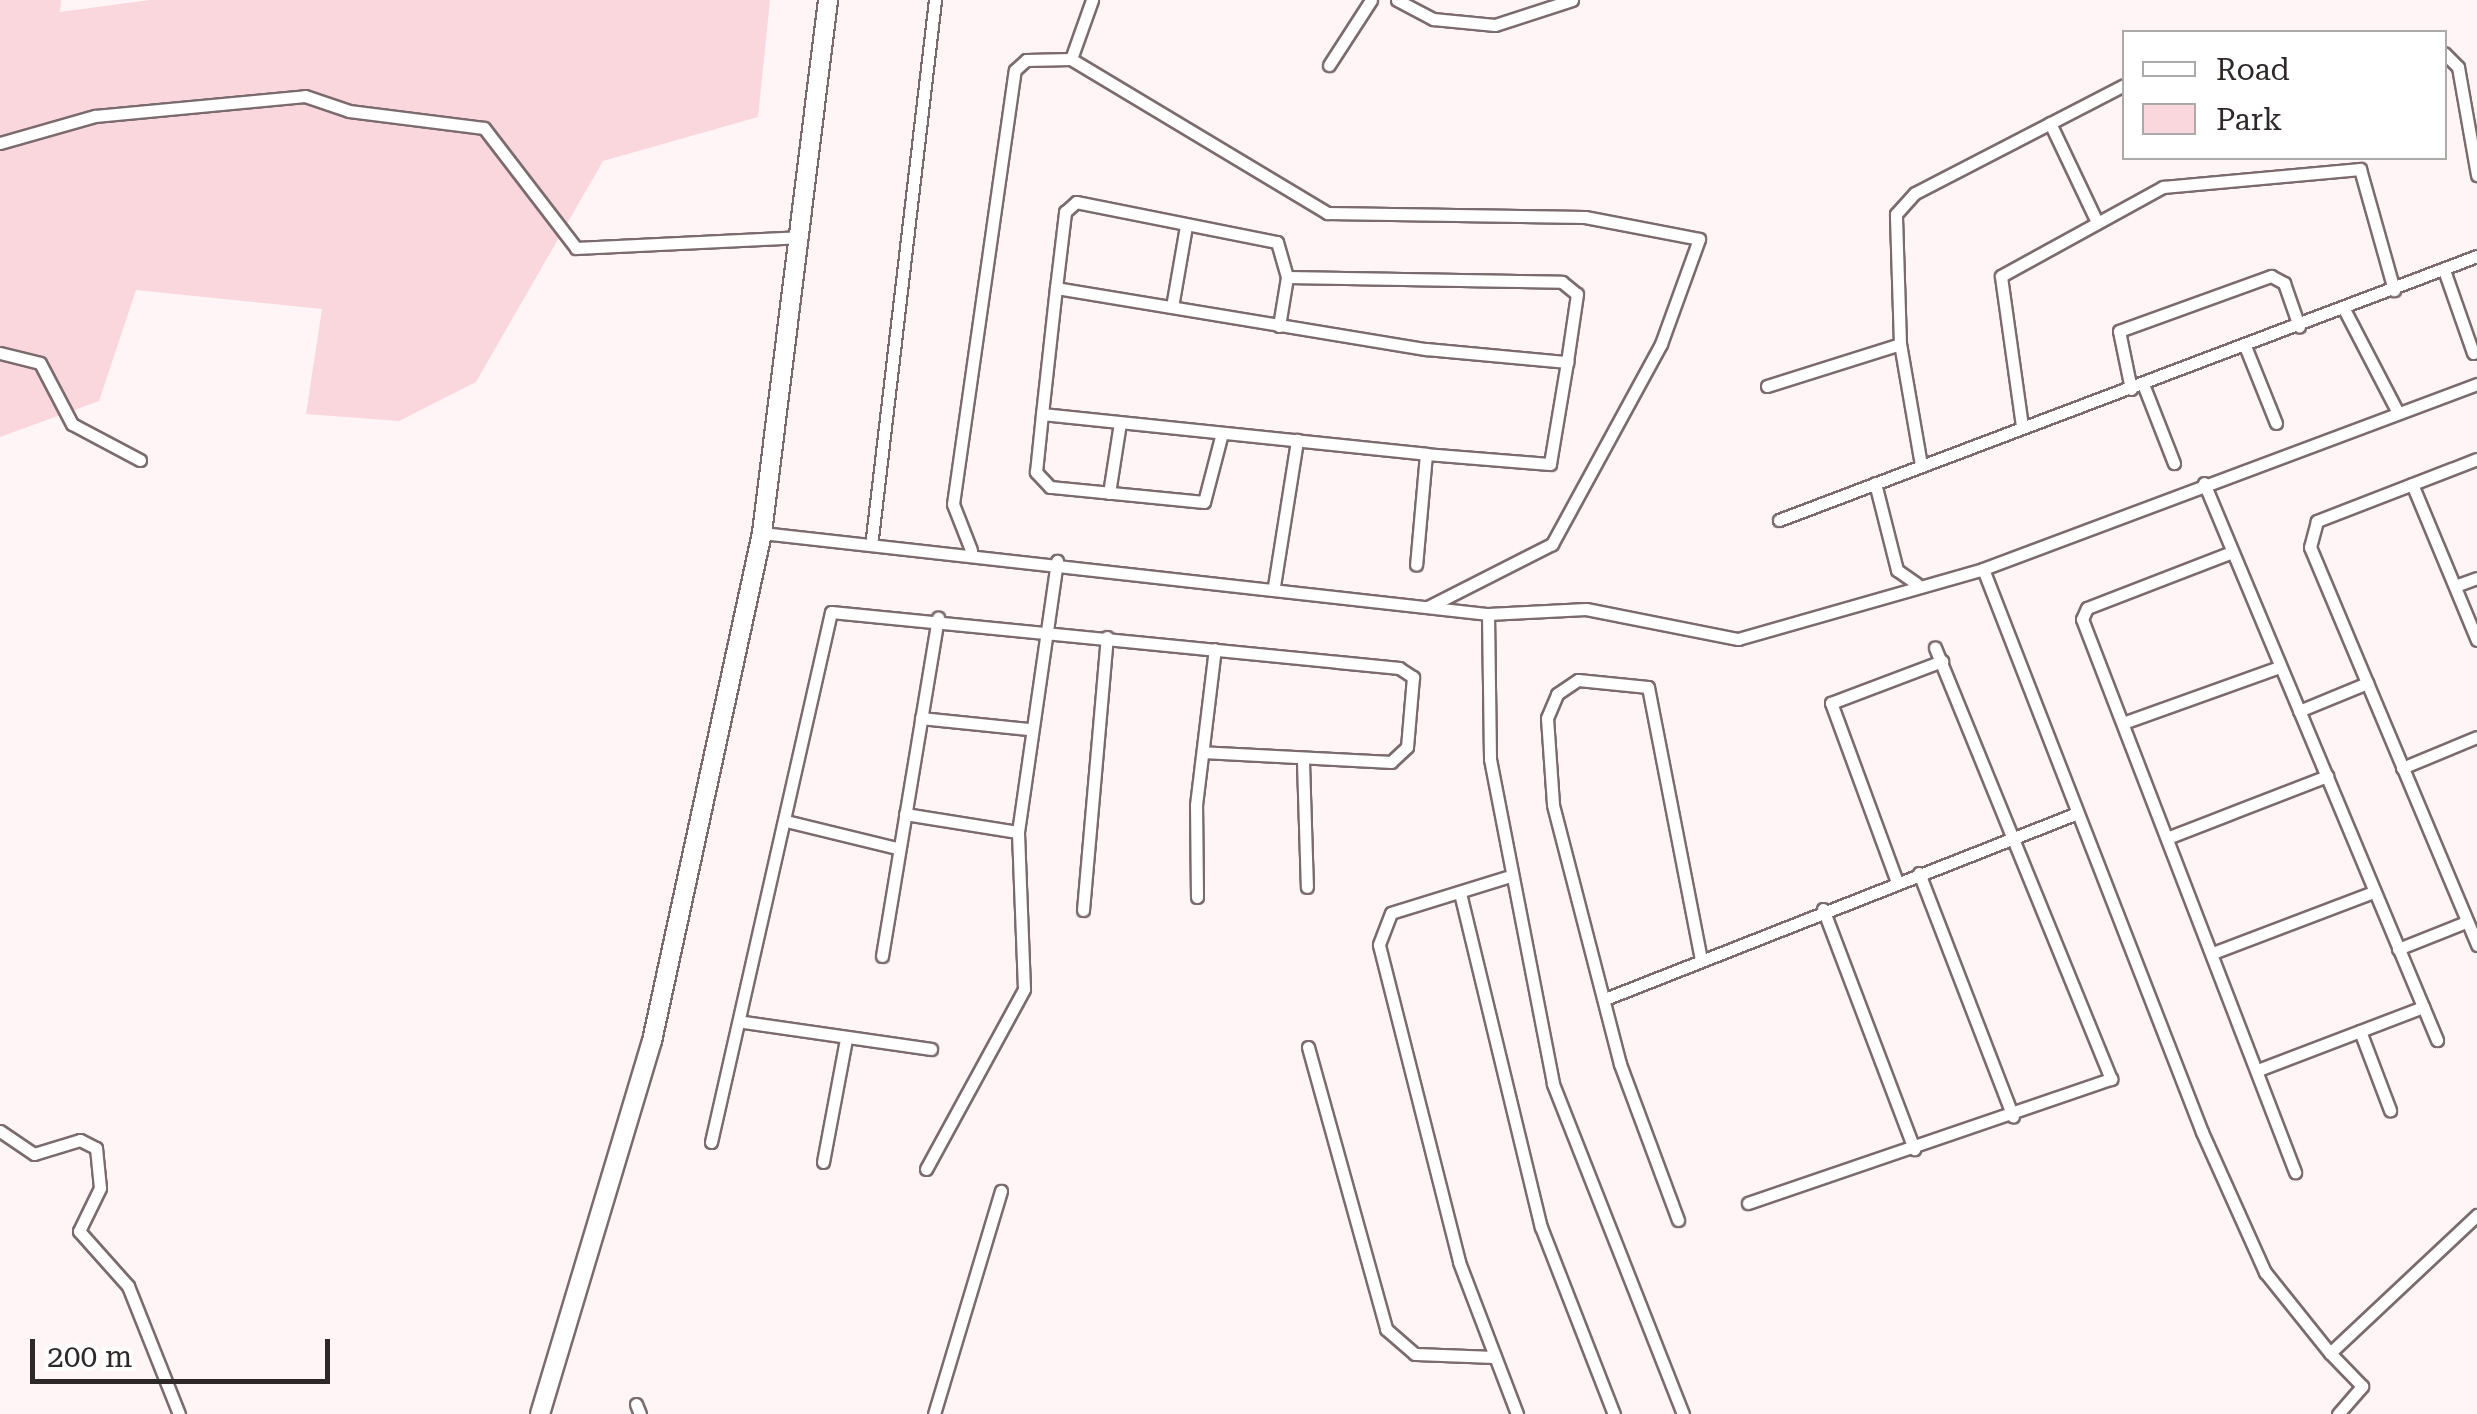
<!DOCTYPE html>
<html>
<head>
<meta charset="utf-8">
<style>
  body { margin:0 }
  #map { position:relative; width:2477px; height:1414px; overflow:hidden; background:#fff4f6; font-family:"Roboto Serif",serif }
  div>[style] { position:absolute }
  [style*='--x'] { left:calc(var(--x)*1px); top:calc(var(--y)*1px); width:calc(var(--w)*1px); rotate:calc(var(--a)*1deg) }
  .green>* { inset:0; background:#f9d7dd }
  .roads { filter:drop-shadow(2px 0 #7b6b6e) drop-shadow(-2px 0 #7b6b6e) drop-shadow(0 2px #7b6b6e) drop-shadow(0 -2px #7b6b6e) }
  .street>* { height:11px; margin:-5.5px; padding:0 5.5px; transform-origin:5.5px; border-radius:5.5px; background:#fff }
  .secondary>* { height:18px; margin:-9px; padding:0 9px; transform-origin:9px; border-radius:9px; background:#fff }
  span { translate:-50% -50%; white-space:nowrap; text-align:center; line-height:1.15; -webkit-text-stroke:9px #fff; paint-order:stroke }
  .legend { position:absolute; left:2122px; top:30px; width:325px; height:130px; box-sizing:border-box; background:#fff; border:2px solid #aca9a9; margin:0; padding:12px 18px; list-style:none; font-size:30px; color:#2f2829 }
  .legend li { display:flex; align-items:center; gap:20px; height:50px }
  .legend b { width:50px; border:2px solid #aca9a9 }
  .scale { position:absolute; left:30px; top:1339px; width:300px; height:45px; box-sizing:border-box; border:5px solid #2f2829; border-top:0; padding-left:12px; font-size:30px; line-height:35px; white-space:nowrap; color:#2f2829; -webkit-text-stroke:8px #fff; paint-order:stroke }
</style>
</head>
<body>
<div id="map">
  <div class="green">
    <i style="clip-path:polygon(0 0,61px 0,60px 12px,150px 0,770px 0,758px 117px,603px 161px,476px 382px,399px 421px,306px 414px,322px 309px,136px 290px,99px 401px,0 437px)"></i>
  </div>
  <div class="roads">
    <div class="street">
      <i style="--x:1397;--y:0;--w:41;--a:27.8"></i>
      <i style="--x:1433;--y:19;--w:62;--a:5.5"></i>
      <i style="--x:1495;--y:25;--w:81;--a:-18"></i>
      <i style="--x:2444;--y:53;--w:20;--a:45"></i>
      <i style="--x:2458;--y:67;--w:110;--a:80"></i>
      <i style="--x:1071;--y:59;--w:299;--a:31"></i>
      <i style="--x:1327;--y:213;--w:258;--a:0.9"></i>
      <i style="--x:1585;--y:217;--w:116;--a:10.9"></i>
      <i style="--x:1699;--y:239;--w:112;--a:109.9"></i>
      <i style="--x:1661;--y:344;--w:228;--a:118.6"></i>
      <i style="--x:1552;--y:544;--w:137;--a:153.1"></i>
      <i style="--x:1329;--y:65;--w:77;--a:-57.1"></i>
      <i style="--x:2050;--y:123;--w:110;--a:64.6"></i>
      <i style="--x:0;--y:143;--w:99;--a:-15.9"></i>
      <i style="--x:95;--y:116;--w:211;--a:-5.4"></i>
      <i style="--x:305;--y:96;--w:46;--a:18.8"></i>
      <i style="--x:349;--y:111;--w:136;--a:7.2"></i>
      <i style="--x:484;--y:128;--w:151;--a:52.5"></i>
      <i style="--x:576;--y:248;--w:222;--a:-2.8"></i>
      <i style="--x:2444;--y:270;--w:88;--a:70.7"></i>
      <i style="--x:1056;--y:288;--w:77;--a:-83.2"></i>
      <i style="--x:1065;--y:212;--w:15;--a:-42"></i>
      <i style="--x:1076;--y:202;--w:205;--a:11.3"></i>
      <i style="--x:1277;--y:242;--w:36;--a:74"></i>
      <i style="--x:1172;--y:307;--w:82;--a:-80.2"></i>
      <i style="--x:2344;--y:309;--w:115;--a:62.5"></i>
      <i style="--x:1279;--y:326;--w:50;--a:-80.7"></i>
      <i style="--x:1287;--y:277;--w:275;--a:1"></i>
      <i style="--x:1562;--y:282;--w:19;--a:39"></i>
      <i style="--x:1577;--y:294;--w:69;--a:98.4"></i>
      <i style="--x:2245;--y:346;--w:83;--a:68.1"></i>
      <i style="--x:0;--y:353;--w:41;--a:14"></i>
      <i style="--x:40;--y:363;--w:69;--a:62.3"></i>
      <i style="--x:72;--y:424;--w:77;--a:27.9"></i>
      <i style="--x:2143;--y:384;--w:85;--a:68.6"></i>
      <i style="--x:1767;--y:386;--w:139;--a:-17.5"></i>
      <i style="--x:2131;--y:389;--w:59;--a:-101.7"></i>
      <i style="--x:2119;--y:331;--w:162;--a:-19.9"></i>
      <i style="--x:2271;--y:276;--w:15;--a:28"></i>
      <i style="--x:2284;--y:283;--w:46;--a:70.8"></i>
      <i style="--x:1042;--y:414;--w:127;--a:-83.7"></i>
      <i style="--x:1056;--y:288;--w:375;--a:9.4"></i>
      <i style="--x:1426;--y:349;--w:142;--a:5.3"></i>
      <i style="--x:1567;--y:362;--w:103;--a:99.5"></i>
      <i style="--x:1550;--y:464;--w:124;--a:-175.4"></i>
      <i style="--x:2022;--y:426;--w:151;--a:-98"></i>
      <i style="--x:2001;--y:276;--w:185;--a:-28.8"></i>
      <i style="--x:2163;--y:187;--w:198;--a:-5.2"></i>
      <i style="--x:2360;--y:169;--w:126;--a:74.3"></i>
      <i style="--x:1222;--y:433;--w:71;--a:104.6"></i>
      <i style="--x:1204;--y:502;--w:155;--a:-174.4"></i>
      <i style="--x:1050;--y:487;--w:21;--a:-133"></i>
      <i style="--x:1036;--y:472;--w:58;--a:-84.1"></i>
      <i style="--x:1042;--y:414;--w:386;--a:5.9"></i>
      <i style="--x:1426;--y:454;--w:111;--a:95.1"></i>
      <i style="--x:2477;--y:459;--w:172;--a:158.8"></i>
      <i style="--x:2317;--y:521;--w:27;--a:105"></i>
      <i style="--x:2310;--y:547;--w:432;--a:67.2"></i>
      <i style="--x:1921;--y:465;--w:123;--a:-99.8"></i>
      <i style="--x:1900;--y:344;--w:130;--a:-91.8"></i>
      <i style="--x:1896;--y:214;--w:28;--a:-48"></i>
      <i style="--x:1915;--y:193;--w:235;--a:-27.3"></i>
      <i style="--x:1875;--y:483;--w:90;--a:75.8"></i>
      <i style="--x:1897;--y:570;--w:24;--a:35"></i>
      <i style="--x:2204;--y:483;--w:604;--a:67.3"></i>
      <i style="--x:2412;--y:484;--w:169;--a:67.4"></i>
      <i style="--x:1109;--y:493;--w:71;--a:-81.1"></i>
      <i style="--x:1779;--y:520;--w:746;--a:-20.72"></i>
      <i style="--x:762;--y:533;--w:731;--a:6.37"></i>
      <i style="--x:1488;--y:614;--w:98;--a:-2.9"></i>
      <i style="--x:1586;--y:609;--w:155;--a:11.2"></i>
      <i style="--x:1738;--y:639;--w:255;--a:-15.9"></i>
      <i style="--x:1983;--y:569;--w:528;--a:-20.53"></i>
      <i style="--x:872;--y:538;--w:542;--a:-83.32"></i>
      <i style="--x:971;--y:550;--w:49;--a:-111.4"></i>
      <i style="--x:953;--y:504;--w:438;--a:-81.9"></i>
      <i style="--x:1015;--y:70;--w:15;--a:-42"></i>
      <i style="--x:1026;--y:60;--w:45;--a:-1.3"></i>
      <i style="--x:1071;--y:59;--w:63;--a:-70.4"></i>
      <i style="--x:2232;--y:552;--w:155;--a:158.9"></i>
      <i style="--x:2087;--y:608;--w:12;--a:114"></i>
      <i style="--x:2082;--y:619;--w:593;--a:68.93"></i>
      <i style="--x:1983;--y:569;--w:604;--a:68.74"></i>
      <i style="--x:2202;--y:1132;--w:154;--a:65.8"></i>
      <i style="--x:2265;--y:1272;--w:104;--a:51.3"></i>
      <i style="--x:1274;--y:586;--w:148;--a:-81"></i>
      <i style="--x:2455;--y:586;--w:23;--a:-20"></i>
      <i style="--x:1488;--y:614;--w:145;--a:89.2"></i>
      <i style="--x:1490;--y:759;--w:331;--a:79"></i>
      <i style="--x:1553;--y:1084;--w:355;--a:68.5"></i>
      <i style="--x:2299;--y:711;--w:74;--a:-22.4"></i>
      <i style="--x:921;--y:718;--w:107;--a:5.9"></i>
      <i style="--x:2123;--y:723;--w:166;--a:-19.7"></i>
      <i style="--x:1303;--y:762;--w:125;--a:88.2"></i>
      <i style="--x:2402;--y:768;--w:81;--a:-22.5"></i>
      <i style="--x:905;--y:814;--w:114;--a:9.1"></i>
      <i style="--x:786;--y:821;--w:114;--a:13.7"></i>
      <i style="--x:2167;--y:838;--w:172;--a:-21.2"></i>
      <i style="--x:1919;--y:873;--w:261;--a:68.9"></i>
      <i style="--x:1507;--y:877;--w:121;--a:162.8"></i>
      <i style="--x:1391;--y:913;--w:34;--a:111"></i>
      <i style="--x:1379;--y:945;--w:327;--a:75.8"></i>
      <i style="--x:1459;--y:1262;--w:163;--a:69.1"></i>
      <i style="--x:1897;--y:882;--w:191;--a:-110.2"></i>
      <i style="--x:1831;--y:703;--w:119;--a:-20.7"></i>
      <i style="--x:1460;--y:893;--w:344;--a:76.4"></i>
      <i style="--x:1541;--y:1227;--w:201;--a:68.7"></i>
      <i style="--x:1197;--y:897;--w:92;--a:-90.6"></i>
      <i style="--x:1196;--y:805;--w:157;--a:-83.1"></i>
      <i style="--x:1823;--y:909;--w:257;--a:69.2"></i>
      <i style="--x:1083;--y:910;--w:274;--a:-85"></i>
      <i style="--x:2398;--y:949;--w:73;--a:-21.7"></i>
      <i style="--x:2213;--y:953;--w:172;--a:-20.8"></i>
      <i style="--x:882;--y:956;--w:343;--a:-80.6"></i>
      <i style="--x:1605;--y:999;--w:505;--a:-21.49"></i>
      <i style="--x:744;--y:1022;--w:189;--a:8.2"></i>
      <i style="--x:2360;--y:1031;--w:85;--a:69.2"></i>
      <i style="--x:1308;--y:1047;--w:293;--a:74.5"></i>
      <i style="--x:1386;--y:1329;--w:38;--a:41"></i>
      <i style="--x:1415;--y:1354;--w:80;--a:2.1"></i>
      <i style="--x:2258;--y:1070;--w:177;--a:-20.9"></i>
      <i style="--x:0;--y:1131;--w:41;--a:34.1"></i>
      <i style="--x:34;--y:1154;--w:48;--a:-16.9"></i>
      <i style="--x:80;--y:1140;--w:18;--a:27"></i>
      <i style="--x:96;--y:1148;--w:40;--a:84.3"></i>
      <i style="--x:100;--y:1188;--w:48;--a:116"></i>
      <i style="--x:79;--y:1231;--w:74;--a:48.3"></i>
      <i style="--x:128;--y:1286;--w:138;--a:68.3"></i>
      <i style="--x:711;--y:1142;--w:543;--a:-77.24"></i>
      <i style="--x:831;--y:612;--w:571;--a:5.63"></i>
      <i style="--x:1399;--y:668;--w:17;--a:33"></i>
      <i style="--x:1413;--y:677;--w:70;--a:94.9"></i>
      <i style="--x:1407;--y:747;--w:22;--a:137"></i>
      <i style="--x:1391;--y:762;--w:188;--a:-177"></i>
      <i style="--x:823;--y:1162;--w:125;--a:-79.4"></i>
      <i style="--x:926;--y:1169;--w:205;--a:-61.4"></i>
      <i style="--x:1024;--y:989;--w:157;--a:-92.2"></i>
      <i style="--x:1018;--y:832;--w:274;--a:-81.8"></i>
      <i style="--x:1748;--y:1203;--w:384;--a:-18.9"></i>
      <i style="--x:2111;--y:1079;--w:466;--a:-112.2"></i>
      <i style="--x:1678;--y:1220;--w:166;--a:-110.4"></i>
      <i style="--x:1620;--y:1064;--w:268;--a:-104.5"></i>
      <i style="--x:1553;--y:804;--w:86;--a:-94"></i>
      <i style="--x:1547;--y:718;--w:26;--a:-67"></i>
      <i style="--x:1557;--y:694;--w:25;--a:-34"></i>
      <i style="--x:1578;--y:680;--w:70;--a:5.7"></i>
      <i style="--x:1648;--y:687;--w:278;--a:79"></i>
      <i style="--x:636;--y:1404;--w:11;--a:68"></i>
      <i style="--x:934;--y:1414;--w:233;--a:-73.3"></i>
      <i style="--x:2338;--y:1414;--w:37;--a:-49"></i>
      <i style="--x:2362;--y:1386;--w:46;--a:-134.1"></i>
      <i style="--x:2330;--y:1353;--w:202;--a:-43.2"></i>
    </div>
    <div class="secondary">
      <i style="--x:540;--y:1414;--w:389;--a:-73.3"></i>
      <i style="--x:652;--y:1041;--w:520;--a:-77.78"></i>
      <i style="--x:762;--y:533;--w:537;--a:-82.94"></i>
    </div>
  </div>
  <ul class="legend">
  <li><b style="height:12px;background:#fff"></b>Road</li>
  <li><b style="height:28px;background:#f9d7dd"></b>Park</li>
  </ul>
  <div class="scale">200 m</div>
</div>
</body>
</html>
